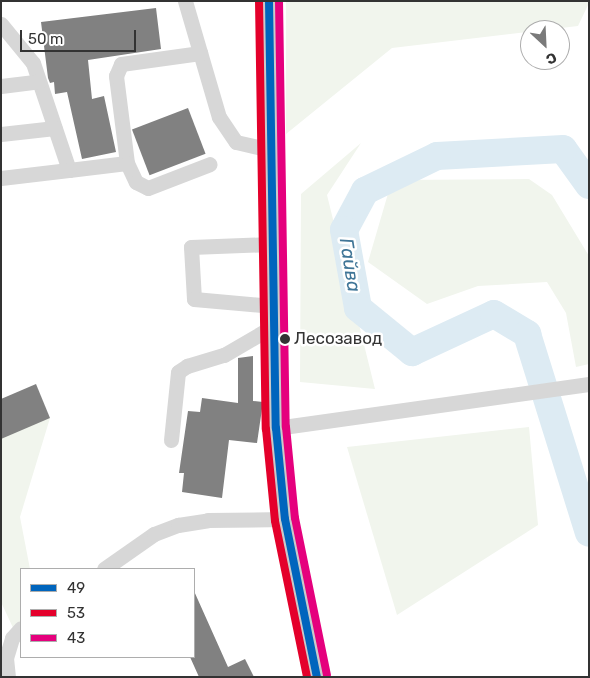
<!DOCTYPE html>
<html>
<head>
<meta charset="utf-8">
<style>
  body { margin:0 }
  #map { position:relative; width:590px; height:678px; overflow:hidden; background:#fff; font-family:Rubik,sans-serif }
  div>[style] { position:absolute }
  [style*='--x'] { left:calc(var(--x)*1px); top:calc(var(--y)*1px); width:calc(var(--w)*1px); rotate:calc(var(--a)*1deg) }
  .green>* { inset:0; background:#f1f5ed }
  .river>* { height:28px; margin:-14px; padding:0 14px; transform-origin:14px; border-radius:14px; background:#ddebf3 }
  .building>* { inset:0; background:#818181; transform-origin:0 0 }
  .minor>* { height:15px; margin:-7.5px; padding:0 7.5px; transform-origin:7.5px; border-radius:7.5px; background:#d7d7d7 }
  .major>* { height:19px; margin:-9.5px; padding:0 9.5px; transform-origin:9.5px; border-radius:9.5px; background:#cacaca }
  .bus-1>* { height:8px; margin:-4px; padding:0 4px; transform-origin:4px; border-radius:4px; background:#0065bd }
  .bus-2>* { height:8px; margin:-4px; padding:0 4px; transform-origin:4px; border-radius:4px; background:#e4002b }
  .bus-3>* { height:8px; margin:-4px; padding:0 4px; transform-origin:4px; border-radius:4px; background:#e5007d }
  .dots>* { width:14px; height:14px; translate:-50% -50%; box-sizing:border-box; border:2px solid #fff; border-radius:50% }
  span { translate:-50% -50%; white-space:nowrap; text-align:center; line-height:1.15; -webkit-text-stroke:5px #fff; paint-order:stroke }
  .bus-label { font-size:17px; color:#333 }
  .left { translate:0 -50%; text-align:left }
  .water-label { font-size:19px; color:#3f7597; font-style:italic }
  .frame { position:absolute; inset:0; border:2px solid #333; pointer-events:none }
  .legend { position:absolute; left:20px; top:568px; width:175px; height:90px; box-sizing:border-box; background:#fff; border:1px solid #adadad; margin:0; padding:6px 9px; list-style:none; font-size:15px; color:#333 }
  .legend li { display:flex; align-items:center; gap:10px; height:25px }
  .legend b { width:25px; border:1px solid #adadad }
  .north { position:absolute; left:520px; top:20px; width:50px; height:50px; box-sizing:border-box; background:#fff; border:1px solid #adadad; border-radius:50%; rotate:155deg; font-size:14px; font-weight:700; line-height:20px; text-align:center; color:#333 }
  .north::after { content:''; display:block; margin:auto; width:18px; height:22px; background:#7a7a7a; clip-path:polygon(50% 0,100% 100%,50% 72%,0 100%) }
  .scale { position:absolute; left:20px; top:30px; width:116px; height:22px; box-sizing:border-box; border:2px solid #333; border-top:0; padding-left:6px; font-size:15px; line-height:18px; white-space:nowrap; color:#333; -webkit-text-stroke:4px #fff; paint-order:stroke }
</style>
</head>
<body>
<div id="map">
  <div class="green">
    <i style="clip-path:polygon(286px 1px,589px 1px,589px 3px,578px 26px,392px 48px,286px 134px)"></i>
    <i style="clip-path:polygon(361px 143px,327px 195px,375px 389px,300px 382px,301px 194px)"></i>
    <i style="clip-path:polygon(529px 179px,552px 195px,589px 256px,589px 364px,576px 367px,566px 313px,547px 282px,478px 286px,427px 304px,368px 262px,392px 180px)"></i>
    <i style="clip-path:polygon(50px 418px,20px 517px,30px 569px,21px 569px,21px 645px,1px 602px,1px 427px)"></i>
    <i style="clip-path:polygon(529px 427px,538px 525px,397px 615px,347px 447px)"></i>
  </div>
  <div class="river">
    <i style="--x:589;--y:185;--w:44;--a:-125.8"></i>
    <i style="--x:563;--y:149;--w:126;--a:176.8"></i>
    <i style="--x:437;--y:156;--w:80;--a:154.1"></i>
    <i style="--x:365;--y:191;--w:44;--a:118.3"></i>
    <i style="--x:344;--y:230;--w:79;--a:79.8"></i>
    <i style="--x:358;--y:308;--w:70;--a:39.2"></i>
    <i style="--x:412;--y:352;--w:90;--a:-24.9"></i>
    <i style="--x:494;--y:314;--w:39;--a:31"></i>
    <i style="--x:527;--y:334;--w:208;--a:72.7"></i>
  </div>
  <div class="building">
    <i style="clip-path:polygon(156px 8px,161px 49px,88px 60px,92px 99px,104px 96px,116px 152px,82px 159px,67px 92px,55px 94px,54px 82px,50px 83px,48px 78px,41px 22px)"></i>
    <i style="left:188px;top:108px;width:49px;height:60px;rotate:69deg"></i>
    <i style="clip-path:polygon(253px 356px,253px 401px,263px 402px,257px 443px,229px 440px,222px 498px,182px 492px,184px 473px,179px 473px,188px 411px,200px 412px,202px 398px,238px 403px,238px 358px)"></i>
    <i style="clip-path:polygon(36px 384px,50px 418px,1px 439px,1px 399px)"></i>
    <i style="clip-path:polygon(194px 591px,228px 667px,245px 659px,254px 677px,199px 677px,190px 657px,194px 657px)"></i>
  </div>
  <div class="minor">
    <i style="--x:185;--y:1;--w:121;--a:73.7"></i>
    <i style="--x:219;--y:117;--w:30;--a:56"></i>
    <i style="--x:236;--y:142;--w:35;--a:13"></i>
    <i style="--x:1;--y:24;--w:50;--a:50.6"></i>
    <i style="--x:33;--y:63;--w:113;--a:71.4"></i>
    <i style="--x:69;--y:170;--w:58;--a:-6.9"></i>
    <i style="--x:127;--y:163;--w:88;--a:-97.2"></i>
    <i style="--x:116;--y:76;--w:13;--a:-67"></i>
    <i style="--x:121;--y:64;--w:80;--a:-7.9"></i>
    <i style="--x:1;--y:86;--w:38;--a:-7"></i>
    <i style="--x:1;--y:134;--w:54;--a:-6.3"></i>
    <i style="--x:127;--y:163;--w:21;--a:65"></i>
    <i style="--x:136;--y:182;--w:13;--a:27"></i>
    <i style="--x:148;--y:188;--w:66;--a:-21.2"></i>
    <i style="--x:1;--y:178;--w:68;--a:-6.7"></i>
    <i style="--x:271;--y:244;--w:80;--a:177.9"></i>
    <i style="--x:191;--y:247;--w:52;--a:86.7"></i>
    <i style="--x:194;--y:299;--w:78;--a:5.1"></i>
    <i style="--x:276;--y:428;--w:316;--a:-8"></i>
    <i style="--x:171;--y:440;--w:68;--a:-84.1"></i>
    <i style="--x:178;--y:372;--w:11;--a:-34"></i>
    <i style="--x:187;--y:366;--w:39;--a:-17"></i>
    <i style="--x:224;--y:355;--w:56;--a:-30.3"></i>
    <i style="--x:104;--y:569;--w:61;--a:-35"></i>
    <i style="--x:154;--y:534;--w:26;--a:-21"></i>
    <i style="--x:178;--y:525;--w:30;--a:-9"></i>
    <i style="--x:208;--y:520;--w:77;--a:-0.7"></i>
    <i style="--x:8;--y:677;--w:19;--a:-96"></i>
    <i style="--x:6;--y:658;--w:21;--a:-73"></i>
    <i style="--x:12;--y:638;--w:13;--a:-48"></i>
  </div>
  <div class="major">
    <i style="--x:269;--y:1;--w:427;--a:89.1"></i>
    <i style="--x:276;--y:428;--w:91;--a:84.4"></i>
    <i style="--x:285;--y:519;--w:161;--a:78.6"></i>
  </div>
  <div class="bus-1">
    <i style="--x:269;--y:1;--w:427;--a:89.1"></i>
    <i style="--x:276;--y:428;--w:91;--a:84.4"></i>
    <i style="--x:285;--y:519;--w:161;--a:78.6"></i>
  </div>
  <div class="bus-2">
    <i style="--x:259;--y:1;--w:428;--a:89.1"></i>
    <i style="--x:266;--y:429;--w:92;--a:84.4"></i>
    <i style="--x:275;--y:521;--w:159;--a:78.4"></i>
  </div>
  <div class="bus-3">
    <i style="--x:279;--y:1;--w:426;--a:89.1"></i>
    <i style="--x:286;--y:427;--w:91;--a:84.4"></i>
    <i style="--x:295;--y:518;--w:160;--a:78.5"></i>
  </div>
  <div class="dots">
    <i style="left:285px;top:339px;background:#333"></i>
  </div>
  <div class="bus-label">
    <span class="left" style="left:294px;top:339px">Лесозавод</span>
  </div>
  <div class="water-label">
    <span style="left:350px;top:265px;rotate:81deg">Гайва</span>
  </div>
  <div class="frame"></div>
  <ul class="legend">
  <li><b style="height:6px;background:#0065bd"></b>49</li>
  <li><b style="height:6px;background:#e4002b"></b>53</li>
  <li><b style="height:6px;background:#e5007d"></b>43</li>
  </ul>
  <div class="north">С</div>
  <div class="scale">50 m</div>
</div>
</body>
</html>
